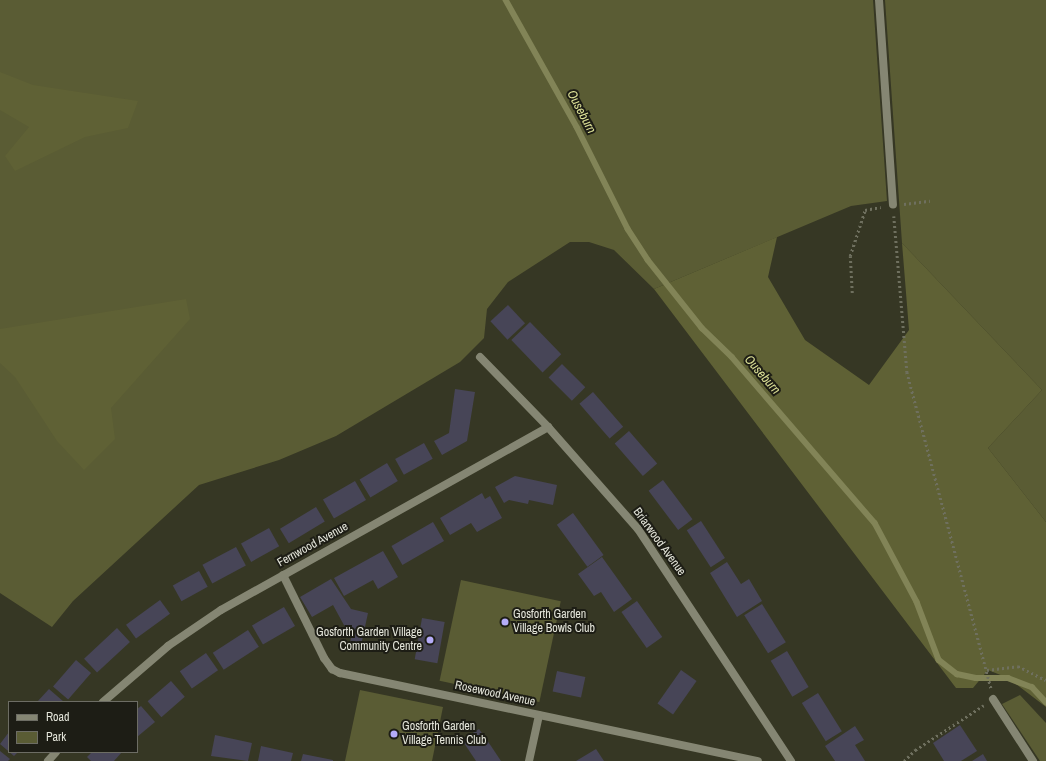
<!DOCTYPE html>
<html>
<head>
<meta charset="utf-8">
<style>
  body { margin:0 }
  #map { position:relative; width:1046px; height:761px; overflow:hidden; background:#363724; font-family:"Archivo Narrow",sans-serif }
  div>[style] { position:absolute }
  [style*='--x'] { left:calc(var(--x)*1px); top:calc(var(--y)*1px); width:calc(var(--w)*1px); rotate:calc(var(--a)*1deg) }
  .green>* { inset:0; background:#5a5c34; transform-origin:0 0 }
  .forest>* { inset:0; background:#5f6135 }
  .stream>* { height:5.5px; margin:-2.75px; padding:0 2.75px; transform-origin:2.75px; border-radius:2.75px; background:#828457 }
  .building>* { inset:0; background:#474557; transform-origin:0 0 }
  .path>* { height:2.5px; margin-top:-1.25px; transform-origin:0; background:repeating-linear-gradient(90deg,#6f705f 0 2px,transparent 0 5px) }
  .service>* { height:8px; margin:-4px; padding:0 4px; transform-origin:4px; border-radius:4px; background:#858673 }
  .minor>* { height:8px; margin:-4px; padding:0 4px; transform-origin:4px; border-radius:4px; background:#858673 }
  .dots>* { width:11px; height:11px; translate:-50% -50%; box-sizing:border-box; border:2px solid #1d1d15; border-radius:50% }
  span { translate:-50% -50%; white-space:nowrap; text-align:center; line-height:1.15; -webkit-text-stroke:4px #1d1d15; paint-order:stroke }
  .street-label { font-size:12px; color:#e4e5da }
  .poi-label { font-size:12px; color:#e4e5da }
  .left { translate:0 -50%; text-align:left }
  .right { translate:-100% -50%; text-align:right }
  .water-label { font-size:13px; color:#dbdf96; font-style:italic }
  .legend { position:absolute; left:8px; top:701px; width:130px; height:52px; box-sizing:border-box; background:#1d1d15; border:1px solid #6d6d64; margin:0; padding:5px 7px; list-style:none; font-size:12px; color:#e4e5da }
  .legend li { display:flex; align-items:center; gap:8px; height:20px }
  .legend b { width:20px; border:1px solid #6d6d64 }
</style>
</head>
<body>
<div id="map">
  <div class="green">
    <i style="clip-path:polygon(0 0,873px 0,887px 201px,851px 206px,654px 289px,614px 250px,589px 242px,570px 242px,508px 282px,487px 309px,484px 338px,460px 362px,336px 436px,279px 460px,199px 485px,73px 601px,52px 627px,0 593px)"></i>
    <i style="clip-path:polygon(885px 0,1046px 0,1046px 522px,988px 448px,1042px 390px,902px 243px)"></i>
    <i style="left:461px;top:580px;width:102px;height:103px;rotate:12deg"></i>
    <i style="clip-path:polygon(360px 690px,443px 707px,432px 761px,345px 761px)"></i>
    <i style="clip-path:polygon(1020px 695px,1046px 723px,1046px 761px,1040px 761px,1002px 704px)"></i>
  </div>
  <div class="forest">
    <i style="clip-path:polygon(0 72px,33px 85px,138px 101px,128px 128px,85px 137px,15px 171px,5px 156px,29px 127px,0 110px)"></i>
    <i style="clip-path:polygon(777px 237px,768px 277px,805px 340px,869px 385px,909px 330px,902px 243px,1042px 390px,988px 448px,1046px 522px,1046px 707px,1008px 678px,988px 670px,973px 688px,956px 688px,654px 289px)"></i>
    <i style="clip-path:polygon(186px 299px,190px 319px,111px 408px,115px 439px,84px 470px,57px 441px,15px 377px,0 363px,0 329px)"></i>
  </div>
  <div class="stream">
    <i style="--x:506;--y:0;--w:145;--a:60.8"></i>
    <i style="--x:577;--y:127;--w:114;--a:63.4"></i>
    <i style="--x:628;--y:229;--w:37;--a:57"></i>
    <i style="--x:648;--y:260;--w:87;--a:51.5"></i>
    <i style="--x:702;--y:328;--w:42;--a:44"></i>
    <i style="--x:732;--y:357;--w:219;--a:49.3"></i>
    <i style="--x:875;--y:523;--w:89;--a:62"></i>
    <i style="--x:917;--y:602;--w:62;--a:69.2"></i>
    <i style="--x:939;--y:660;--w:23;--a:38"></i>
    <i style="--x:957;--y:674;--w:19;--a:12"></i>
    <i style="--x:976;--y:678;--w:32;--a:0"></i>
    <i style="--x:1008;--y:678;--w:26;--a:21"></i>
    <i style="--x:1032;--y:687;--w:21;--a:47"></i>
  </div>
  <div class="building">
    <i style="left:508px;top:305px;width:25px;height:24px;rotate:47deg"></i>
    <i style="left:530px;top:322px;width:45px;height:26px;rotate:46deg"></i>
    <i style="left:562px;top:364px;width:33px;height:19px;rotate:45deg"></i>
    <i style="clip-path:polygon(455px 389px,475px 392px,467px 441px,442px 455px,434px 441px,449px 433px)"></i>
    <i style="left:593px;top:392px;width:46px;height:18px;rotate:49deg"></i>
    <i style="left:629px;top:431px;width:43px;height:19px;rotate:49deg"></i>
    <i style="left:424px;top:443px;width:18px;height:33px;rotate:61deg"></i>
    <i style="left:387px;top:463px;width:21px;height:32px;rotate:59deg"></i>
    <i style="clip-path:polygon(515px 476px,557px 485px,553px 505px,529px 500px,528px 504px,509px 500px,504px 503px,495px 487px)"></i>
    <i style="left:663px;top:480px;width:49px;height:18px;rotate:53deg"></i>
    <i style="left:355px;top:481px;width:22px;height:37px;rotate:60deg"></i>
    <i style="clip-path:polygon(482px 493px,485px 499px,490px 496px,502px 518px,477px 532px,471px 523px,450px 535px,440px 518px)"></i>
    <i style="left:316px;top:507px;width:17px;height:42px;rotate:59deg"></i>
    <i style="left:573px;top:513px;width:52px;height:20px;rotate:54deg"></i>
    <i style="left:701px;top:521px;width:44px;height:17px;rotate:57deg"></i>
    <i style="left:433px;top:522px;width:22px;height:48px;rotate:60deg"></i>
    <i style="left:269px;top:528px;width:21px;height:32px;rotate:61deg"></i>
    <i style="left:236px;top:547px;width:21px;height:38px;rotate:62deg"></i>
    <i style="clip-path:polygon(383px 551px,398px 577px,378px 589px,373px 580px,344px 596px,334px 578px)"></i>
    <i style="clip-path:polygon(602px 557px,632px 599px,614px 612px,601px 592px,594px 596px,578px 574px)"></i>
    <i style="clip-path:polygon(727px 562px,741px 584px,749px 579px,762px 601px,737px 617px,710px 573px)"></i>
    <i style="left:199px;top:571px;width:18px;height:30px;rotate:61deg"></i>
    <i style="clip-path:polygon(331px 579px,351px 609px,368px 613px,360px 650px,349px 648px,351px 638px,333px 605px,312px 617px,300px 597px)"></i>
    <i style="left:160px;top:600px;width:17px;height:42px;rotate:54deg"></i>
    <i style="left:637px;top:601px;width:44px;height:19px;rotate:55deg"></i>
    <i style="left:762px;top:604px;width:45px;height:21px;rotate:58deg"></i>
    <i style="left:284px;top:607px;width:22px;height:37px;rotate:60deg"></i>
    <i style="left:422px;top:618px;width:23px;height:42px;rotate:10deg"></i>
    <i style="left:117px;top:628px;width:19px;height:45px;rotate:47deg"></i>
    <i style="left:248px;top:630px;width:20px;height:42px;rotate:57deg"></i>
    <i style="left:787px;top:651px;width:42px;height:19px;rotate:59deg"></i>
    <i style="left:206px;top:653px;width:21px;height:32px;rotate:55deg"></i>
    <i style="left:76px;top:660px;width:20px;height:35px;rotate:41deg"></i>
    <i style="left:681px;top:670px;width:19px;height:41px;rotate:35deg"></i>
    <i style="left:557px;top:671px;width:29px;height:21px;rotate:12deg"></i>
    <i style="left:171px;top:681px;width:21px;height:31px;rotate:49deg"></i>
    <i style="clip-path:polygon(49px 689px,64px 702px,37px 702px)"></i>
    <i style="left:818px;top:693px;width:45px;height:19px;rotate:58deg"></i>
    <i style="clip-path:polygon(141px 706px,155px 722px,137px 737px,137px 709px)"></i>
    <i style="clip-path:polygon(960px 725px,977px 751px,961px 761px,944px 761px,933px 743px)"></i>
    <i style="clip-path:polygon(855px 726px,864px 740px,855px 745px,865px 761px,835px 761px,825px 746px)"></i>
    <i style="clip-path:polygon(479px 729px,491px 746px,501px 761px,476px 761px,462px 740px)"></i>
    <i style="clip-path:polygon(9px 732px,9px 752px,18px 752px,14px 756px,0 744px)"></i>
    <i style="clip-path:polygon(215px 735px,252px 743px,248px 761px,211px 756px)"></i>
    <i style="clip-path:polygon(261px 746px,293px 753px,291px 761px,258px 761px)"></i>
    <i style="clip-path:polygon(596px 749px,604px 761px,576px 761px)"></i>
    <i style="clip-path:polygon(0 751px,10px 759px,8px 761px,0 761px)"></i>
    <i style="clip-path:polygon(92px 752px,122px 752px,114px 761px,91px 761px,87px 757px)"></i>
    <i style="clip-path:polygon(303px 754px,333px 760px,333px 761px,301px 761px)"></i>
    <i style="clip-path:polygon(983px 754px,987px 761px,972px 761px)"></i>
  </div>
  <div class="path">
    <i style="--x:904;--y:204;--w:26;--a:-7"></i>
    <i style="--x:894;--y:216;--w:157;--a:85.2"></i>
    <i style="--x:907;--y:372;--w:327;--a:75.1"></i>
    <i style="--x:852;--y:293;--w:37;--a:-93"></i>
    <i style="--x:850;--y:256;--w:48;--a:-71.9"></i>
    <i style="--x:865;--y:210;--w:16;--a:-11"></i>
    <i style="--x:987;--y:670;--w:31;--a:-7"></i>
    <i style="--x:1018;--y:666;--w:31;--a:27"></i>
    <i style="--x:904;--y:761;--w:16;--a:-45"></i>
    <i style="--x:915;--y:750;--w:82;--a:-33.1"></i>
  </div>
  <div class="service">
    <i style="--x:879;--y:0;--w:205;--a:86.1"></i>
  </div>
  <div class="minor">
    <i style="--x:480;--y:357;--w:98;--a:45.8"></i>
    <i style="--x:548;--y:427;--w:136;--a:48.6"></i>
    <i style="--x:638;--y:529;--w:278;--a:56.6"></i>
    <i style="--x:283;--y:575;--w:93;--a:63.7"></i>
    <i style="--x:324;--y:658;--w:14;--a:54"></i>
    <i style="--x:332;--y:669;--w:9;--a:27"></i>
    <i style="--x:340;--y:673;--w:427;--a:11.9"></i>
    <i style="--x:993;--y:699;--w:74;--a:57.2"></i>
    <i style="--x:103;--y:702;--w:86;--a:-40.7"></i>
    <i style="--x:168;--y:646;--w:64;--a:-34.2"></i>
    <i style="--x:221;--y:610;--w:375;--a:-29.2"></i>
    <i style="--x:48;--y:761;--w:12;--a:-48"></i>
    <i style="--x:529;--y:761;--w:47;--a:-77.7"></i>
  </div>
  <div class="dots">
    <i style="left:505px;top:622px;background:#b5acf8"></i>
    <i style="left:430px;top:640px;background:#b5acf8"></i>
    <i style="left:394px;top:734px;background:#b5acf8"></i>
  </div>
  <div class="street-label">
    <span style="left:659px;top:542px;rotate:54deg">Briarwood Avenue</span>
    <span style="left:313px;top:545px;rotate:-29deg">Fernwood Avenue</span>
    <span style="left:495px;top:694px;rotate:12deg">Rosewood Avenue</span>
  </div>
  <div class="poi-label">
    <span class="left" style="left:513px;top:622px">Gosforth Garden<br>Village Bowls Club</span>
    <span class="right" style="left:422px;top:640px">Gosforth Garden Village<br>Community Centre</span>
    <span class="left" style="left:402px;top:734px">Gosforth Garden<br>Village Tennis Club</span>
  </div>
  <div class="water-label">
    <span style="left:581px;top:112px;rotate:62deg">Ouseburn</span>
    <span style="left:762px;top:375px;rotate:49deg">Ouseburn</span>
  </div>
  <ul class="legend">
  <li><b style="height:5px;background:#858673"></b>Road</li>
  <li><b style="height:11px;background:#5a5c34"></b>Park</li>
  </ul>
</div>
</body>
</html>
